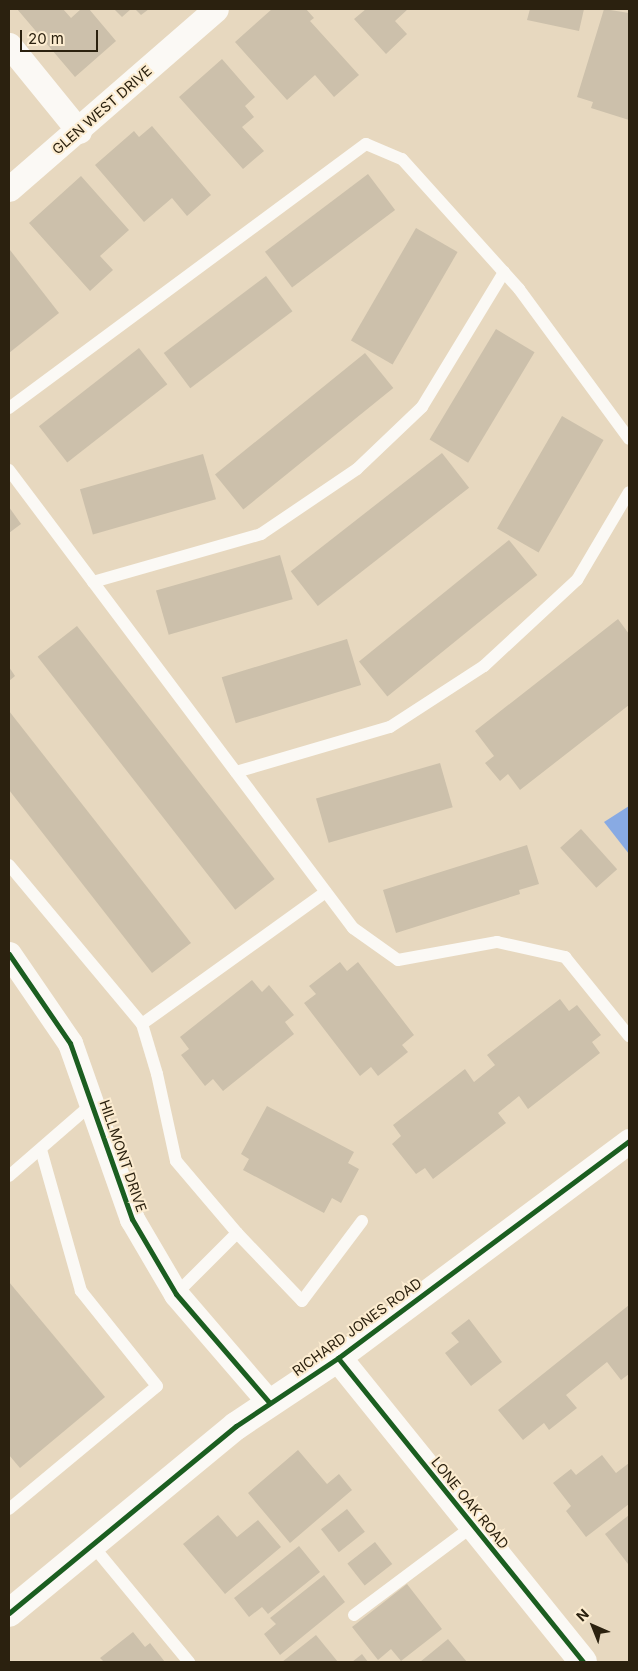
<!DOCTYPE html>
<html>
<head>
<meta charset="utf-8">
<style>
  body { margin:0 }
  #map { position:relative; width:638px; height:1671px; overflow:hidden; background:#e7d8bf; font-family:Inter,sans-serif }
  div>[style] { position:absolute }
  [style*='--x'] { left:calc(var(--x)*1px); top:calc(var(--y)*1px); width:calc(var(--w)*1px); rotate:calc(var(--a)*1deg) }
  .water>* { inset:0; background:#88aae3 }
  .building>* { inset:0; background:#ccc0ab; transform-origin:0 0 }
  .service>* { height:12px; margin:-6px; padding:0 6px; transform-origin:6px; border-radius:6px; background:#fbf9f5 }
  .minor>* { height:25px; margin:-12.5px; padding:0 12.5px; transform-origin:12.5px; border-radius:12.5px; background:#fbf9f5 }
  .tertiary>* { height:28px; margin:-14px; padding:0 14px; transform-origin:14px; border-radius:14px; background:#fbf9f5 }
  .cycleway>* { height:5px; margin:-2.5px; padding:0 2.5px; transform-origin:2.5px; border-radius:2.5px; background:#1b5e20 }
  span { translate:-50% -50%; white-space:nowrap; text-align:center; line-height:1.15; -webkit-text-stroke:4px #fcecd0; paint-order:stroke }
  .street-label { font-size:14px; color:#2b210f }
  .frame { position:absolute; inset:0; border:10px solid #2b210f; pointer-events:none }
  .north { position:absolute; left:568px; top:1601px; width:50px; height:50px; -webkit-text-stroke:4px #fcecd0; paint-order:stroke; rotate:316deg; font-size:14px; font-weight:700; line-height:20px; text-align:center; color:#2b210f }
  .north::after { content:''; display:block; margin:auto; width:18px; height:22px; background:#2b210f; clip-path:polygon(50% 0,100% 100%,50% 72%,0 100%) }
  .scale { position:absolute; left:20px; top:30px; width:78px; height:22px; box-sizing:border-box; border:2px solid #2b210f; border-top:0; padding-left:6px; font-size:15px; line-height:18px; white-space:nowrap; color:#2b210f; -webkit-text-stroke:4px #fcecd0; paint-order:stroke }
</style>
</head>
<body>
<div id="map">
  <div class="water">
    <i style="clip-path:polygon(629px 806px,629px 854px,604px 822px)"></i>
  </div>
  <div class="building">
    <i style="clip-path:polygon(17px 9px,63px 9px,71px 18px,81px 9px,89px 9px,116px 41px,75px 77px)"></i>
    <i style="clip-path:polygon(114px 9px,131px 9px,122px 17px)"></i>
    <i style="clip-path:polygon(135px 9px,149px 9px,141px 15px)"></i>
    <i style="clip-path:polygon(272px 9px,306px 9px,314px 18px,310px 21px,359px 75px,334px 97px,315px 75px,287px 100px,235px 42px)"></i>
    <i style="clip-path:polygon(366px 9px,408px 9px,395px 21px,407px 34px,386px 54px,354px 19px)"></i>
    <i style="clip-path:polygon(530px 9px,584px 9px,579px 31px,527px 20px)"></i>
    <i style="clip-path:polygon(604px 9px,629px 13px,629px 120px,591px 108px,593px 102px,577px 97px)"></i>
    <i style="clip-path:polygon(222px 59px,255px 97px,245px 106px,254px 117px,242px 127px,264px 151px,243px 169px,179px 97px)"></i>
    <i style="clip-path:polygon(152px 126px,211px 195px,187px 216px,172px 198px,144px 222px,95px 165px,134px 131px,139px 137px)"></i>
    <i style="left:368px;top:174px;width:45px;height:129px;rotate:53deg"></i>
    <i style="clip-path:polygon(81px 176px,129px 230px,100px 256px,113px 270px,90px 291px,29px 223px)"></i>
    <i style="left:416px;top:228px;width:48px;height:130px;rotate:30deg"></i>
    <i style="clip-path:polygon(10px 250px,59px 313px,9px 353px,9px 251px)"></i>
    <i style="left:266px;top:276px;width:44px;height:128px;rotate:53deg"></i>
    <i style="left:496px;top:329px;width:45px;height:129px;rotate:31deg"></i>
    <i style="left:139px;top:348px;width:46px;height:127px;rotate:52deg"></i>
    <i style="left:365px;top:353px;width:45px;height:193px;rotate:51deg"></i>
    <i style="left:562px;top:416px;width:48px;height:130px;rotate:30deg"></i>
    <i style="left:442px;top:453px;width:44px;height:192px;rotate:52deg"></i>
    <i style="left:203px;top:454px;width:47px;height:128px;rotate:74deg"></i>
    <i style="clip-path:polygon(9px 507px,21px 524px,9px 533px)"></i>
    <i style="left:509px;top:540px;width:45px;height:193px;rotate:51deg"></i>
    <i style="left:280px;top:555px;width:46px;height:129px;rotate:74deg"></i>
    <i style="clip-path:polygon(618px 619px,629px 634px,629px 705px,520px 790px,508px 774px,500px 781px,485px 763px,494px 756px,475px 731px)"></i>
    <i style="left:77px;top:626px;width:321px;height:50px;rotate:52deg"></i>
    <i style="left:347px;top:639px;width:48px;height:131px;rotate:73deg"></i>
    <i style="clip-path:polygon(9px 667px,15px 676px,9px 681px)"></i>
    <i style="clip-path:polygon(9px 711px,191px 943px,152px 973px,9px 790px)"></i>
    <i style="left:440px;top:763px;width:46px;height:129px;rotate:74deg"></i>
    <i style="left:581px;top:829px;width:54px;height:28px;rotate:48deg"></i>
    <i style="clip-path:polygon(527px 845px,539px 884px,519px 890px,520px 894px,396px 933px,383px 890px)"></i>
    <i style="clip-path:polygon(340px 962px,347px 971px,358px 962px,414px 1035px,402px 1045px,408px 1052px,378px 1076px,371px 1067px,360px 1076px,304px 1003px,316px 994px,309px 986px)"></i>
    <i style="clip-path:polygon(252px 980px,262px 992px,269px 985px,294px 1015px,285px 1022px,294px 1034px,223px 1091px,213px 1079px,205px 1086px,181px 1055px,189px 1049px,180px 1037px)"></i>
    <i style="clip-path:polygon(560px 999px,569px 1011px,577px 1005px,601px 1035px,592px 1042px,600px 1053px,528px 1109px,519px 1096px,498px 1113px,506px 1123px,433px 1179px,425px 1168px,416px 1174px,392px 1144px,401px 1136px,393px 1125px,465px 1069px,474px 1082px,495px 1065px,487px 1055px)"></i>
    <i style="clip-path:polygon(267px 1106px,354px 1152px,348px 1163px,359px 1169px,341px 1203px,332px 1198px,324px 1213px,243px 1170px,249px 1159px,241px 1154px)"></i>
    <i style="clip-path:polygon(9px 1282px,105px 1397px,20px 1468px,9px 1455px)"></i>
    <i style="clip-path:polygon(629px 1305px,629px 1374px,621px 1380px,607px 1362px,566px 1395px,577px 1408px,549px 1430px,544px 1423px,523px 1440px,498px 1410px)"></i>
    <i style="clip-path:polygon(469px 1319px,502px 1362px,471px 1386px,445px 1353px,459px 1342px,451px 1333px)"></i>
    <i style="clip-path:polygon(298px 1450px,327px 1484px,339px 1474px,352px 1490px,290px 1543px,248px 1493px)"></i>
    <i style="clip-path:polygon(602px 1455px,616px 1473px,629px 1463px,629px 1504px,586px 1537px,566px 1511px,571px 1506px,553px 1483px,571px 1469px,576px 1475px)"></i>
    <i style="left:347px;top:1509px;width:29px;height:33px;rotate:52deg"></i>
    <i style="clip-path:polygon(218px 1515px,237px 1537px,258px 1520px,281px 1547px,225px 1594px,183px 1544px)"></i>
    <i style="clip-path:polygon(629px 1515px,629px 1563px,628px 1564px,605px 1534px)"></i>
    <i style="left:375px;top:1542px;width:28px;height:35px;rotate:52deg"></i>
    <i style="clip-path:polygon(299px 1546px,320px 1572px,268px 1614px,262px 1607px,249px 1617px,234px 1598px)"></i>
    <i style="clip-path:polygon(324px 1575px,345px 1602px,280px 1655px,264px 1634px,276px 1624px,270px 1618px)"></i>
    <i style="clip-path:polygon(407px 1584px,442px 1629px,401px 1661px,391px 1649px,378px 1660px,352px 1627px)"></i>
    <i style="clip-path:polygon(133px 1632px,145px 1647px,150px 1643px,165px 1662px,104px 1662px,100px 1658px)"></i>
    <i style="clip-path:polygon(316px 1635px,338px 1662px,282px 1662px)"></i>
    <i style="clip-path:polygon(448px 1639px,467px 1662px,420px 1662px)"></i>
    <i style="clip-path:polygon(362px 1654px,368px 1662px,352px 1662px)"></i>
  </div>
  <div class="service">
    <i style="--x:9;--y:408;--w:444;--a:-36.5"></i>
    <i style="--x:366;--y:144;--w:39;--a:23"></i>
    <i style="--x:402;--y:159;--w:175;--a:48"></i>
    <i style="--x:519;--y:289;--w:186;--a:53.7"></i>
    <i style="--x:9;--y:470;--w:573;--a:53.09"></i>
    <i style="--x:353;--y:928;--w:55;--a:35.4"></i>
    <i style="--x:398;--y:960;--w:101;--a:-10.3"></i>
    <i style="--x:497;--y:942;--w:70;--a:12.4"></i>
    <i style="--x:565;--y:957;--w:102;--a:51"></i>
    <i style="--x:93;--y:582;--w:175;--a:-15.9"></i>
    <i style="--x:261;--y:534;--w:116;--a:-34.1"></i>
    <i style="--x:357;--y:469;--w:90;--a:-43.6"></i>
    <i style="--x:422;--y:407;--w:158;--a:-58.7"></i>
    <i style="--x:236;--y:772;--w:160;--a:-16.3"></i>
    <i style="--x:390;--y:727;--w:112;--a:-33"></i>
    <i style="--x:484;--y:666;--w:127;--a:-42.8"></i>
    <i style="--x:577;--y:580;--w:102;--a:-59.4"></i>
    <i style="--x:9;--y:865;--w:207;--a:50.1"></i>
    <i style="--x:142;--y:1024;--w:52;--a:73.3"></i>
    <i style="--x:157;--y:1074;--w:89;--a:77.7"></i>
    <i style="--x:176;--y:1161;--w:94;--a:49.7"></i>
    <i style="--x:237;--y:1233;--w:86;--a:135"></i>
    <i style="--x:142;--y:1024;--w:226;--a:-35.7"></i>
    <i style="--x:9;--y:1176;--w:111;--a:-41"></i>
    <i style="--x:237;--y:1233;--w:94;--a:46.3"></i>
    <i style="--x:302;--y:1301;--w:100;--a:-53.1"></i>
    <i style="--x:9;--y:1509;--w:192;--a:-39.7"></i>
    <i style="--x:157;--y:1386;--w:122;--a:-128.7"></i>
    <i style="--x:81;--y:1291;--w:147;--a:-105.8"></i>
    <i style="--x:93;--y:1546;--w:151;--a:50.4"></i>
    <i style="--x:354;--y:1615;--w:149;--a:-36.8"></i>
  </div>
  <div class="minor">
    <i style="--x:9;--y:45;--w:111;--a:50.9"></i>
    <i style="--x:9;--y:189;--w:274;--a:-41"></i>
    <i style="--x:9;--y:954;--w:108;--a:55.6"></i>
    <i style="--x:70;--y:1043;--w:187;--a:70.6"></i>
    <i style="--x:132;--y:1219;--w:87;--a:59.6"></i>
    <i style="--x:176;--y:1294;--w:143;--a:49.3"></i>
    <i style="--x:338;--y:1358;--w:363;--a:-36.7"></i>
  </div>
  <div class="tertiary">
    <i style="--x:9;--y:1613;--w:294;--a:-39.5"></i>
    <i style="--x:236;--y:1426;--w:123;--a:-33.7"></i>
    <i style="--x:338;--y:1358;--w:390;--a:51.1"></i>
  </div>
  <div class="cycleway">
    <i style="--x:9;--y:954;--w:108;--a:55.6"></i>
    <i style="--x:70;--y:1043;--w:187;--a:70.6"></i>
    <i style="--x:132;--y:1219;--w:87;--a:59.6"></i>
    <i style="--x:176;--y:1294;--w:143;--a:49.3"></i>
    <i style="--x:338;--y:1358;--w:390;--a:51.1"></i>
    <i style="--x:9;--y:1613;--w:294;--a:-39.5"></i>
    <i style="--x:236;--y:1426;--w:123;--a:-33.7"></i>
    <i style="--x:338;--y:1358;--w:363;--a:-36.7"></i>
  </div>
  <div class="street-label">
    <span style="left:102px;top:110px;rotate:-41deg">GLEN WEST DRIVE</span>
    <span style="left:123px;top:1156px;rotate:71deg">HILLMONT DRIVE</span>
    <span style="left:357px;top:1327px;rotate:-36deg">RICHARD JONES ROAD</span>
    <span style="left:470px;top:1503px;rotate:51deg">LONE OAK ROAD</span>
  </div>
  <div class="frame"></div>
  <div class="north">N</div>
  <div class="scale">20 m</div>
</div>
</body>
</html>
